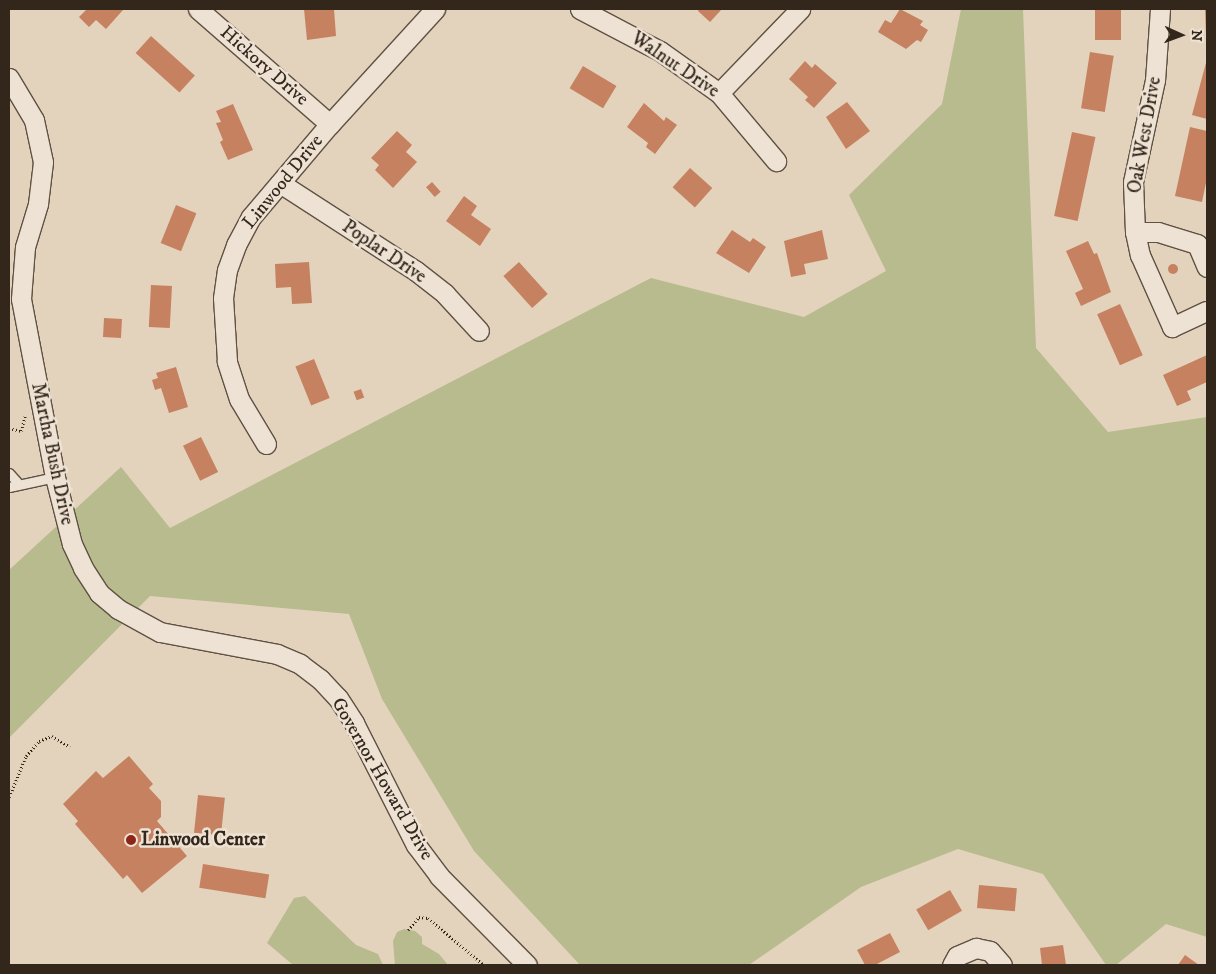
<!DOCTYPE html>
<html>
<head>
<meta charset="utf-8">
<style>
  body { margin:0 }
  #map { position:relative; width:1216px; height:974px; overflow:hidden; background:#e3d3bc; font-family:"IM FELL DW Pica",serif }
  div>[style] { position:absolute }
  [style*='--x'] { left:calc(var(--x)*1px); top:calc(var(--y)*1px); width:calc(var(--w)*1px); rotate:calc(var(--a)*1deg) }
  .green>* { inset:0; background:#b8bb8e }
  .building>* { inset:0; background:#c68160; transform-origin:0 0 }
  .round { border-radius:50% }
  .path>* { height:2.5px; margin-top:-1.25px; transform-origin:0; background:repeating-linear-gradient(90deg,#33261b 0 1px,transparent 0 3.5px) }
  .roads { filter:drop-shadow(1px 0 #5f5143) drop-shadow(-1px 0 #5f5143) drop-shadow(0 1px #5f5143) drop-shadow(0 -1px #5f5143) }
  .lane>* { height:9px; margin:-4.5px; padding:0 4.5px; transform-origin:4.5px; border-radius:4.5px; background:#ede2d3 }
  .street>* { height:19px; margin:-9.5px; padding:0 9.5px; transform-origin:9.5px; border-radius:9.5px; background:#ede2d3 }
  .dots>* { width:14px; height:14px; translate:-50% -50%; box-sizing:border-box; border:2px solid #ede2d3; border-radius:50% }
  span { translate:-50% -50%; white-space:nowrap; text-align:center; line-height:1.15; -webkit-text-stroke:5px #ede2d3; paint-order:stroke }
  .street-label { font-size:19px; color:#33261b }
  .poi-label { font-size:19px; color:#33261b; font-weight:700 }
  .left { translate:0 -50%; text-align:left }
  .frame { position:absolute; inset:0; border:10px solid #33261b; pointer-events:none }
  .north { position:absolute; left:1156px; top:10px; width:50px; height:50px; -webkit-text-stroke:4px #ede2d3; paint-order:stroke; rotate:92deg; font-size:14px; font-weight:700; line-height:20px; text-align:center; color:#33261b }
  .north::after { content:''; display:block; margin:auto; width:18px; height:22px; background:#33261b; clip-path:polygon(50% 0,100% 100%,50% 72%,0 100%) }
</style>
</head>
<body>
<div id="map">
  <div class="green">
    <i style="clip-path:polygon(961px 9px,1023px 9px,1036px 348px,1108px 432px,1207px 417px,1207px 937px,1166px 924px,1116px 965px,1106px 965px,1043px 874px,958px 849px,861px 887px,749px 965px,580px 965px,474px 851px,382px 699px,349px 614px,150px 596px,9px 738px,9px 570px,121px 467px,170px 528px,651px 278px,804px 317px,886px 271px,849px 195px,942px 104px)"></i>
    <i style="clip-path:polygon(305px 896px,356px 945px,378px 954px,383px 965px,293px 965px,267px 943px,294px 898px)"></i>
    <i style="clip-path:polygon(404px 929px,415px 931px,422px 937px,422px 944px,439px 954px,448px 965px,395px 965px,393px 941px,397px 932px)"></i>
  </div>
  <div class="building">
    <i style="clip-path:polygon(87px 9px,122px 9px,123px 10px,106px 29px,96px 20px,89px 27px,79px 17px)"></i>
    <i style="clip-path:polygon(304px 9px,334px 9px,336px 36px,307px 40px)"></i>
    <i style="clip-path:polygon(699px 9px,722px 9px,710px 22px,698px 11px)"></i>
    <i style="clip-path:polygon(900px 9px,923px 21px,920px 25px,928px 30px,921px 42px,917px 40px,906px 49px,878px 32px,885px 20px,891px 23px)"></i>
    <i style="left:1095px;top:9px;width:26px;height:31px"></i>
    <i style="clip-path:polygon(1205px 9px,1207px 9px,1207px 35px,1206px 35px)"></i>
    <i style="left:151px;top:36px;width:59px;height:23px;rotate:42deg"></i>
    <i style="left:1090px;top:52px;width:24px;height:57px;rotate:9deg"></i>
    <i style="clip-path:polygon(1207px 59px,1207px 119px,1192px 115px)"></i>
    <i style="clip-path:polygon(805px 61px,812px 68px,815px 64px,837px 83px,814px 108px,805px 100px,808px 97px,789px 79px)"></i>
    <i style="left:583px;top:66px;width:39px;height:26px;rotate:31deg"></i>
    <i style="clip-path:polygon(847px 102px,870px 131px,846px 149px,826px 117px)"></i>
    <i style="clip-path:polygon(644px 103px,664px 121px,666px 117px,677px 125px,655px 154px,646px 147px,648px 143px,627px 127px)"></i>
    <i style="clip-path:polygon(233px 104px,253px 150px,228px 160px,220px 142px,223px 140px,216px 123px,221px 122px,216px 111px)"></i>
    <i style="clip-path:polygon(1190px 127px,1207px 131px,1207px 178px,1202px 202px,1175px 196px)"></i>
    <i style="clip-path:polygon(397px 131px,412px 145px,406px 152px,417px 162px,393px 188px,375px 170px,379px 165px,371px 158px)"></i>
    <i style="left:1072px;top:132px;width:24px;height:86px;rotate:12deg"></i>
    <i style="left:690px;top:168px;width:30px;height:26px;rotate:42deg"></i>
    <i style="left:432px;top:182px;width:13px;height:8px;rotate:48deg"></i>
    <i style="clip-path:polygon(464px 196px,477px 206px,471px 215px,491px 229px,480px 246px,446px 221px)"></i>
    <i style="left:176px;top:205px;width:22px;height:41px;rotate:22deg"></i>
    <i style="clip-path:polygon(732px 230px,750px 242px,753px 238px,766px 247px,749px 273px,716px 253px)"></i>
    <i style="clip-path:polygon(822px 230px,828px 259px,804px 264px,806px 274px,791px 277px,784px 241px)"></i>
    <i style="clip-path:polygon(1088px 241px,1094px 254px,1097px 253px,1111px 292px,1081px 306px,1075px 293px,1083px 289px,1066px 251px)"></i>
    <i style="clip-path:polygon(309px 262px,312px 303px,292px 304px,291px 287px,276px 288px,275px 264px)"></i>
    <i style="left:519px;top:262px;width:43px;height:21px;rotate:48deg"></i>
    <i class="round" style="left:1168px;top:264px;width:10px;height:10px"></i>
    <i style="left:151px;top:285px;width:21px;height:42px;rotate:3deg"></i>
    <i style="left:1120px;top:304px;width:56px;height:25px;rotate:66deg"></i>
    <i style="left:104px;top:318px;width:18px;height:19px;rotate:3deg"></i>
    <i style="clip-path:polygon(1207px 355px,1207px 382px,1187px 391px,1191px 400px,1177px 406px,1163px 375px)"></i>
    <i style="left:314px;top:359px;width:42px;height:20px;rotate:68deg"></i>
    <i style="clip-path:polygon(176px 367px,188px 407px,169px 413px,161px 388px,155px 390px,152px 380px,158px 378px,156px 373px)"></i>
    <i style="left:361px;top:389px;width:9px;height:8px;rotate:69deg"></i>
    <i style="left:201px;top:437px;width:39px;height:20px;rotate:64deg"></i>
    <i style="clip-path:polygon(129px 756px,153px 784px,149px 788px,161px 801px,161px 817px,157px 821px,187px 856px,142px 893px,127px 875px,123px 879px,75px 824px,78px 821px,63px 804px,96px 771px,103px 778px)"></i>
    <i style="left:198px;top:795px;width:27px;height:38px;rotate:6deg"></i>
    <i style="left:203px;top:864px;width:67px;height:24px;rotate:9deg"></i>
    <i style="left:979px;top:885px;width:38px;height:23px;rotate:5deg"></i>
    <i style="left:950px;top:890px;width:24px;height:39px;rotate:60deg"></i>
    <i style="clip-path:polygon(890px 933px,900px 952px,875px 965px,865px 965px,857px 950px)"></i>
    <i style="clip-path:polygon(1063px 945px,1066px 965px,1042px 965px,1040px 948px)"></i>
    <i style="clip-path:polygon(1185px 955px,1199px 965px,1178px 965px)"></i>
  </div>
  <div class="path">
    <i style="--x:9;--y:428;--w:12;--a:14"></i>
    <i style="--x:21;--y:431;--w:16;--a:-75"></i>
    <i style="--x:9;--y:797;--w:44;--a:-67.5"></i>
    <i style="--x:26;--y:756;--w:20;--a:-49"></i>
    <i style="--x:39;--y:741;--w:14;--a:-21"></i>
    <i style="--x:52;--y:736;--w:21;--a:31"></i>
    <i style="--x:408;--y:930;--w:17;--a:-50"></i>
    <i style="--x:419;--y:917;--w:9;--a:6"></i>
    <i style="--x:428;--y:918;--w:73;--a:40"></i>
  </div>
  <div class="roads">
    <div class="lane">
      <i style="--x:9;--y:473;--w:12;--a:48"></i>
      <i style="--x:9;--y:487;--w:47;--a:-12.3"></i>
    </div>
    <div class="street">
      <i style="--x:198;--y:9;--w:175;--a:41.1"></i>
      <i style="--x:580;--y:9;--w:90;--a:27.7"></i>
      <i style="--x:660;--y:51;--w:72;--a:35.4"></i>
      <i style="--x:719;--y:93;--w:89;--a:50"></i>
      <i style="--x:1160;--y:9;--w:71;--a:94"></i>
      <i style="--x:1155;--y:80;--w:104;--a:102.2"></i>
      <i style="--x:1133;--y:182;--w:50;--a:87.7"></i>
      <i style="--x:1135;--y:232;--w:24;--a:78"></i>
      <i style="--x:1140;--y:255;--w:79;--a:66"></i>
      <i style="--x:1172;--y:327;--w:38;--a:-25"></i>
      <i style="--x:9;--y:78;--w:49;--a:59.2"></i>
      <i style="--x:34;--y:120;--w:43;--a:77.9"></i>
      <i style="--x:43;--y:162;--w:42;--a:96.8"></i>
      <i style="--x:38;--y:204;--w:45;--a:106.8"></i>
      <i style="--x:25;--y:247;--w:52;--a:94.4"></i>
      <i style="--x:21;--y:299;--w:181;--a:79.2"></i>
      <i style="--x:55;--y:477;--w:69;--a:75.8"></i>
      <i style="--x:72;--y:544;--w:26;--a:65"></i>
      <i style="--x:83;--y:568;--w:30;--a:57"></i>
      <i style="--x:99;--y:593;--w:25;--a:40"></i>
      <i style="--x:118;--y:609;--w:48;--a:28.7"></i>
      <i style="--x:160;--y:632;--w:119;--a:10.6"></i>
      <i style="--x:277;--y:654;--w:25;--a:23"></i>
      <i style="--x:300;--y:664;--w:25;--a:37"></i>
      <i style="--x:320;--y:679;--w:26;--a:47"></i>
      <i style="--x:338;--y:698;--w:30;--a:57"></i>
      <i style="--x:354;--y:723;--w:137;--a:63.1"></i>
      <i style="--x:416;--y:845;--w:39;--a:53"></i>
      <i style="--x:439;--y:876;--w:125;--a:45.3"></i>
      <i style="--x:719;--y:93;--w:117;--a:-46"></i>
      <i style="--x:280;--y:183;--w:162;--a:32.9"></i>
      <i style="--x:416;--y:271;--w:37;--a:38"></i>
      <i style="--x:445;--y:294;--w:50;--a:47.4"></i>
      <i style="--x:1135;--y:232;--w:23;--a:0"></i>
      <i style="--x:1158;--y:232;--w:41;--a:17.1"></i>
      <i style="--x:1197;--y:244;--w:25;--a:67"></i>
      <i style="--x:266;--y:444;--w:52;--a:-121"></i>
      <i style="--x:239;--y:399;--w:40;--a:-108"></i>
      <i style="--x:227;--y:361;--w:63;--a:-93.6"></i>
      <i style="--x:223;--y:298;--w:28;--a:-82"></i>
      <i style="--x:227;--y:270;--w:27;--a:-70"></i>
      <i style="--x:236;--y:245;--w:32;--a:-62"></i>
      <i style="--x:251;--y:217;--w:122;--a:-49.7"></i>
      <i style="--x:330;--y:124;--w:156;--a:-47.6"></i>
      <i style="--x:952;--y:965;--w:10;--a:-61"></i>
      <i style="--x:957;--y:956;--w:21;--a:-23"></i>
      <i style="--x:976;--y:948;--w:14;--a:12"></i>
      <i style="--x:990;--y:951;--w:18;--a:49"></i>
    </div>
  </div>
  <div class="dots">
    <i style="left:131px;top:840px;background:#8f2418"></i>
  </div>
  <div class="street-label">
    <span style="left:675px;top:65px;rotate:34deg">Walnut Drive</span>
    <span style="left:264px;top:66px;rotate:41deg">Hickory Drive</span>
    <span style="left:1145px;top:135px;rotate:-80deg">Oak West Drive</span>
    <span style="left:283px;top:182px;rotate:-51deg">Linwood Drive</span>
    <span style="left:384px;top:252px;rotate:34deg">Poplar Drive</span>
    <span style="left:52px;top:454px;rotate:78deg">Martha Bush Drive</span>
    <span style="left:382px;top:779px;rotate:60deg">Governor Howard Drive</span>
  </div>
  <div class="poi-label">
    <span class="left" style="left:141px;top:840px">Linwood Center</span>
  </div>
  <div class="frame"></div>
  <div class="north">N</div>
</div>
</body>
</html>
